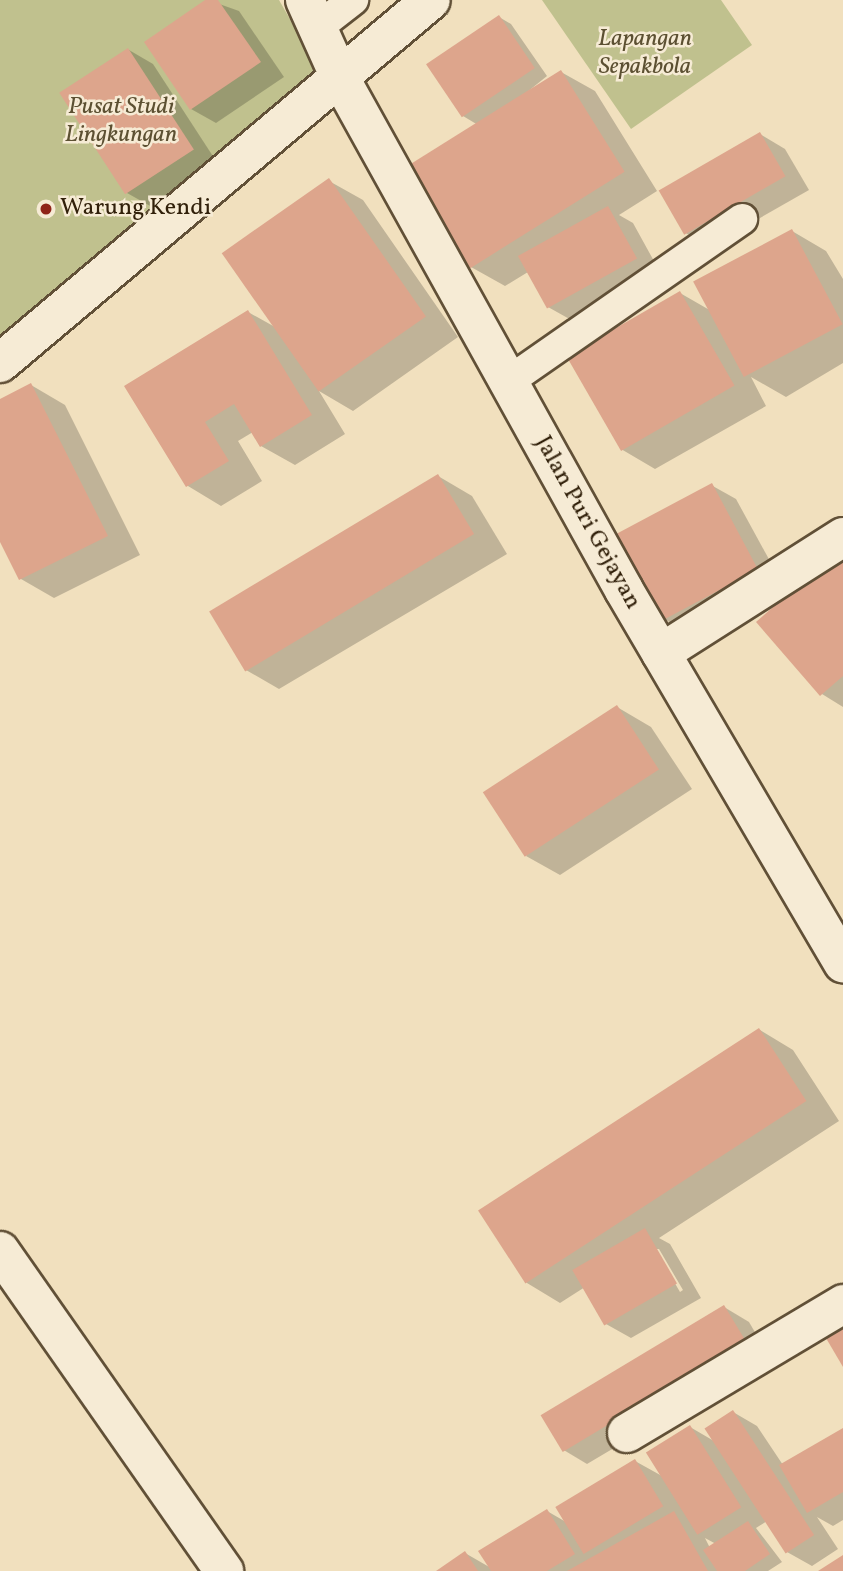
<!DOCTYPE html>
<html>
<head>
<meta charset="utf-8">
<style>
  body { margin:0 }
  #map { position:relative; width:843px; height:1571px; overflow:hidden; background:#f1e0be; font-family:Vollkorn,serif }
  div>[style] { position:absolute }
  [style*='--x'] { left:calc(var(--x)*1px); top:calc(var(--y)*1px); width:calc(var(--w)*1px); rotate:calc(var(--a)*1deg) }
  .green>* { inset:0; background:#c0c18e }
  .shadow>* { inset:0; background:#0003 }
  .building>* { inset:0; background:#dda58c; transform-origin:0 0 }
  .roads { filter:drop-shadow(2px 0 #615037) drop-shadow(-2px 0 #615037) drop-shadow(0 2px #615037) drop-shadow(0 -2px #615037) }
  .service>* { height:30px; margin:-15px; padding:0 15px; transform-origin:15px; border-radius:15px; background:#f6ebd5 }
  .minor>* { height:38px; margin:-19px; padding:0 19px; transform-origin:19px; border-radius:19px; background:#f6ebd5 }
  .dots>* { width:19px; height:19px; translate:-50% -50%; box-sizing:border-box; border:4px solid #f6ebd5; border-radius:50% }
  span { translate:-50% -50%; white-space:nowrap; text-align:center; line-height:1.15; -webkit-text-stroke:5px #f6ebd5; paint-order:stroke }
  .park-label { font-size:24px; color:#5c5032; font-style:italic }
  .poi-label { font-size:24px; color:#31200a }
  .left { translate:0 -50%; text-align:left }
  .street-label { font-size:24px; color:#31200a }
</style>
</head>
<body>
<div id="map">
  <div class="green">
    <i style="clip-path:polygon(0 0,279px 0,339px 105px,0 369px)"></i>
    <i style="clip-path:polygon(542px 0,721px 0,752px 45px,631px 129px)"></i>
  </div>
  <div class="shadow">
    <i style="clip-path:polygon(208px 0,239px 11px,284px 77px,216px 123px,191px 109px)"></i>
    <i style="clip-path:polygon(499px 17px,511px 24px,547px 76px,521px 97px,561px 72px,595px 91px,657px 191px,619px 215px,633px 223px,660px 272px,573px 321px,548px 307px,528px 272px,505px 286px,471px 267px,478px 125px,463px 116px)"></i>
    <i style="clip-path:polygon(129px 50px,153px 64px,218px 164px,152px 207px,127px 193px)"></i>
    <i style="clip-path:polygon(760px 134px,785px 149px,809px 190px,709px 247px,684px 232px)"></i>
    <i style="clip-path:polygon(329px 181px,363px 200px,458px 337px,353px 411px,319px 391px,345px 434px,295px 465px,261px 446px,253px 432px,238px 441px,262px 481px,221px 506px,188px 486px,127px 386px,248px 312px,275px 327px)"></i>
    <i style="clip-path:polygon(792px 231px,826px 251px,843px 279px,843px 363px,786px 397px,751px 377px,766px 406px,655px 469px,621px 449px,680px 293px,713px 312px)"></i>
    <i style="clip-path:polygon(31px 385px,65px 405px,140px 555px,54px 598px,21px 579px,0 538px,0 401px)"></i>
    <i style="clip-path:polygon(438px 476px,472px 496px,507px 554px,279px 689px,246px 670px)"></i>
    <i style="clip-path:polygon(711px 485px,736px 499px,782px 583px,689px 633px,664px 619px)"></i>
    <i style="clip-path:polygon(843px 548px,843px 707px,822px 694px)"></i>
    <i style="clip-path:polygon(617px 707px,651px 727px,692px 789px,560px 875px,526px 856px)"></i>
    <i style="clip-path:polygon(evenodd,760px 1030px,793px 1050px,839px 1121px,659px 1238px,670px 1244px,701px 1298px,631px 1338px,606px 1324px,585px 1287px,560px 1303px,527px 1283px,480px 1212px,760px 1030px,655px 1249px,659px 1249px,683px 1290px,680px 1292px,655px 1249px)"></i>
    <i style="clip-path:polygon(724px 1307px,749px 1322px,769px 1356px,587px 1464px,562px 1449px)"></i>
    <i style="clip-path:polygon(evenodd,733px 1412px,757px 1426px,783px 1465px,843px 1430px,843px 1520px,833px 1526px,817px 1517px,838px 1549px,812px 1566px,787px 1552px,767px 1521px,756px 1528px,782px 1562px,768px 1571px,439px 1571px,465px 1553px,491px 1568px,547px 1511px,566px 1522px,635px 1461px,662px 1476px,690px 1427px,714px 1441px,733px 1412px,705px 1538px,716px 1544px,710px 1548px,705px 1538px)"></i>
  </div>
  <div class="building">
    <i style="clip-path:polygon(205px 0,218px 0,261px 62px,190px 110px,144px 42px)"></i>
    <i style="left:499px;top:15px;width:64px;height:88px;rotate:56deg"></i>
    <i style="left:128px;top:48px;width:121px;height:82px;rotate:57deg"></i>
    <i style="left:561px;top:70px;width:120px;height:182px;rotate:58deg"></i>
    <i style="left:760px;top:132px;width:51px;height:117px;rotate:60deg"></i>
    <i style="left:329px;top:178px;width:169px;height:131px;rotate:55deg"></i>
    <i style="left:608px;top:206px;width:60px;height:103px;rotate:61deg"></i>
    <i style="left:792px;top:229px;width:108px;height:112px;rotate:62deg"></i>
    <i style="left:680px;top:291px;width:109px;height:131px;rotate:60deg"></i>
    <i style="clip-path:polygon(248px 310px,312px 415px,260px 447px,234px 404px,205px 422px,229px 461px,186px 487px,124px 386px)"></i>
    <i style="clip-path:polygon(31px 383px,108px 536px,19px 580px,0 542px,0 399px)"></i>
    <i style="left:438px;top:474px;width:70px;height:267px;rotate:59deg"></i>
    <i style="left:712px;top:483px;width:98px;height:108px;rotate:62deg"></i>
    <i style="clip-path:polygon(843px 545px,843px 676px,820px 696px,756px 622px)"></i>
    <i style="left:617px;top:705px;width:77px;height:160px;rotate:57deg"></i>
    <i style="left:759px;top:1028px;width:87px;height:335px;rotate:57deg"></i>
    <i style="left:645px;top:1228px;width:64px;height:84px;rotate:60deg"></i>
    <i style="left:724px;top:1305px;width:43px;height:214px;rotate:59deg"></i>
    <i style="clip-path:polygon(843px 1320px,843px 1367px,823px 1333px)"></i>
    <i style="left:733px;top:1410px;width:149px;height:34px;rotate:57deg"></i>
    <i style="left:690px;top:1425px;width:97px;height:52px;rotate:58deg"></i>
    <i style="clip-path:polygon(843px 1428px,843px 1492px,807px 1513px,779px 1465px)"></i>
    <i style="left:635px;top:1459px;width:55px;height:93px;rotate:59deg"></i>
    <i style="clip-path:polygon(547px 1509px,575px 1554px,547px 1571px,491px 1571px,478px 1551px)"></i>
    <i style="clip-path:polygon(674px 1511px,708px 1571px,567px 1571px)"></i>
    <i style="clip-path:polygon(748px 1521px,770px 1554px,745px 1571px,717px 1571px,703px 1550px)"></i>
    <i style="clip-path:polygon(465px 1551px,478px 1571px,436px 1571px)"></i>
    <i style="clip-path:polygon(843px 1555px,843px 1571px,818px 1571px)"></i>
  </div>
  <div class="roads">
    <div class="service">
      <i style="--x:317;--y:28;--w:46;--a:-37.9"></i>
      <i style="--x:509;--y:381;--w:284;--a:-34.8"></i>
    </div>
    <div class="minor">
      <i style="--x:305;--y:0;--w:85;--a:65.8"></i>
      <i style="--x:340;--y:78;--w:585;--a:60.98"></i>
      <i style="--x:624;--y:590;--w:433;--a:59.6"></i>
      <i style="--x:0;--y:363;--w:563;--a:-40.11"></i>
      <i style="--x:661;--y:653;--w:216;--a:-32.5"></i>
      <i style="--x:0;--y:1251;--w:391;--a:55"></i>
      <i style="--x:627;--y:1433;--w:252;--a:-30.8"></i>
    </div>
  </div>
  <div class="dots">
    <i style="left:46px;top:209px;background:#8f2418"></i>
  </div>
  <div class="park-label">
    <span style="left:645px;top:54px">Lapangan<br>Sepakbola</span>
    <span style="left:121px;top:122px">Pusat Studi<br>Lingkungan</span>
  </div>
  <div class="poi-label">
    <span class="left" style="left:60px;top:209px">Warung Kendi</span>
  </div>
  <div class="street-label">
    <span style="left:587px;top:523px;rotate:61deg">Jalan Puri Gejayan</span>
  </div>
</div>
</body>
</html>
